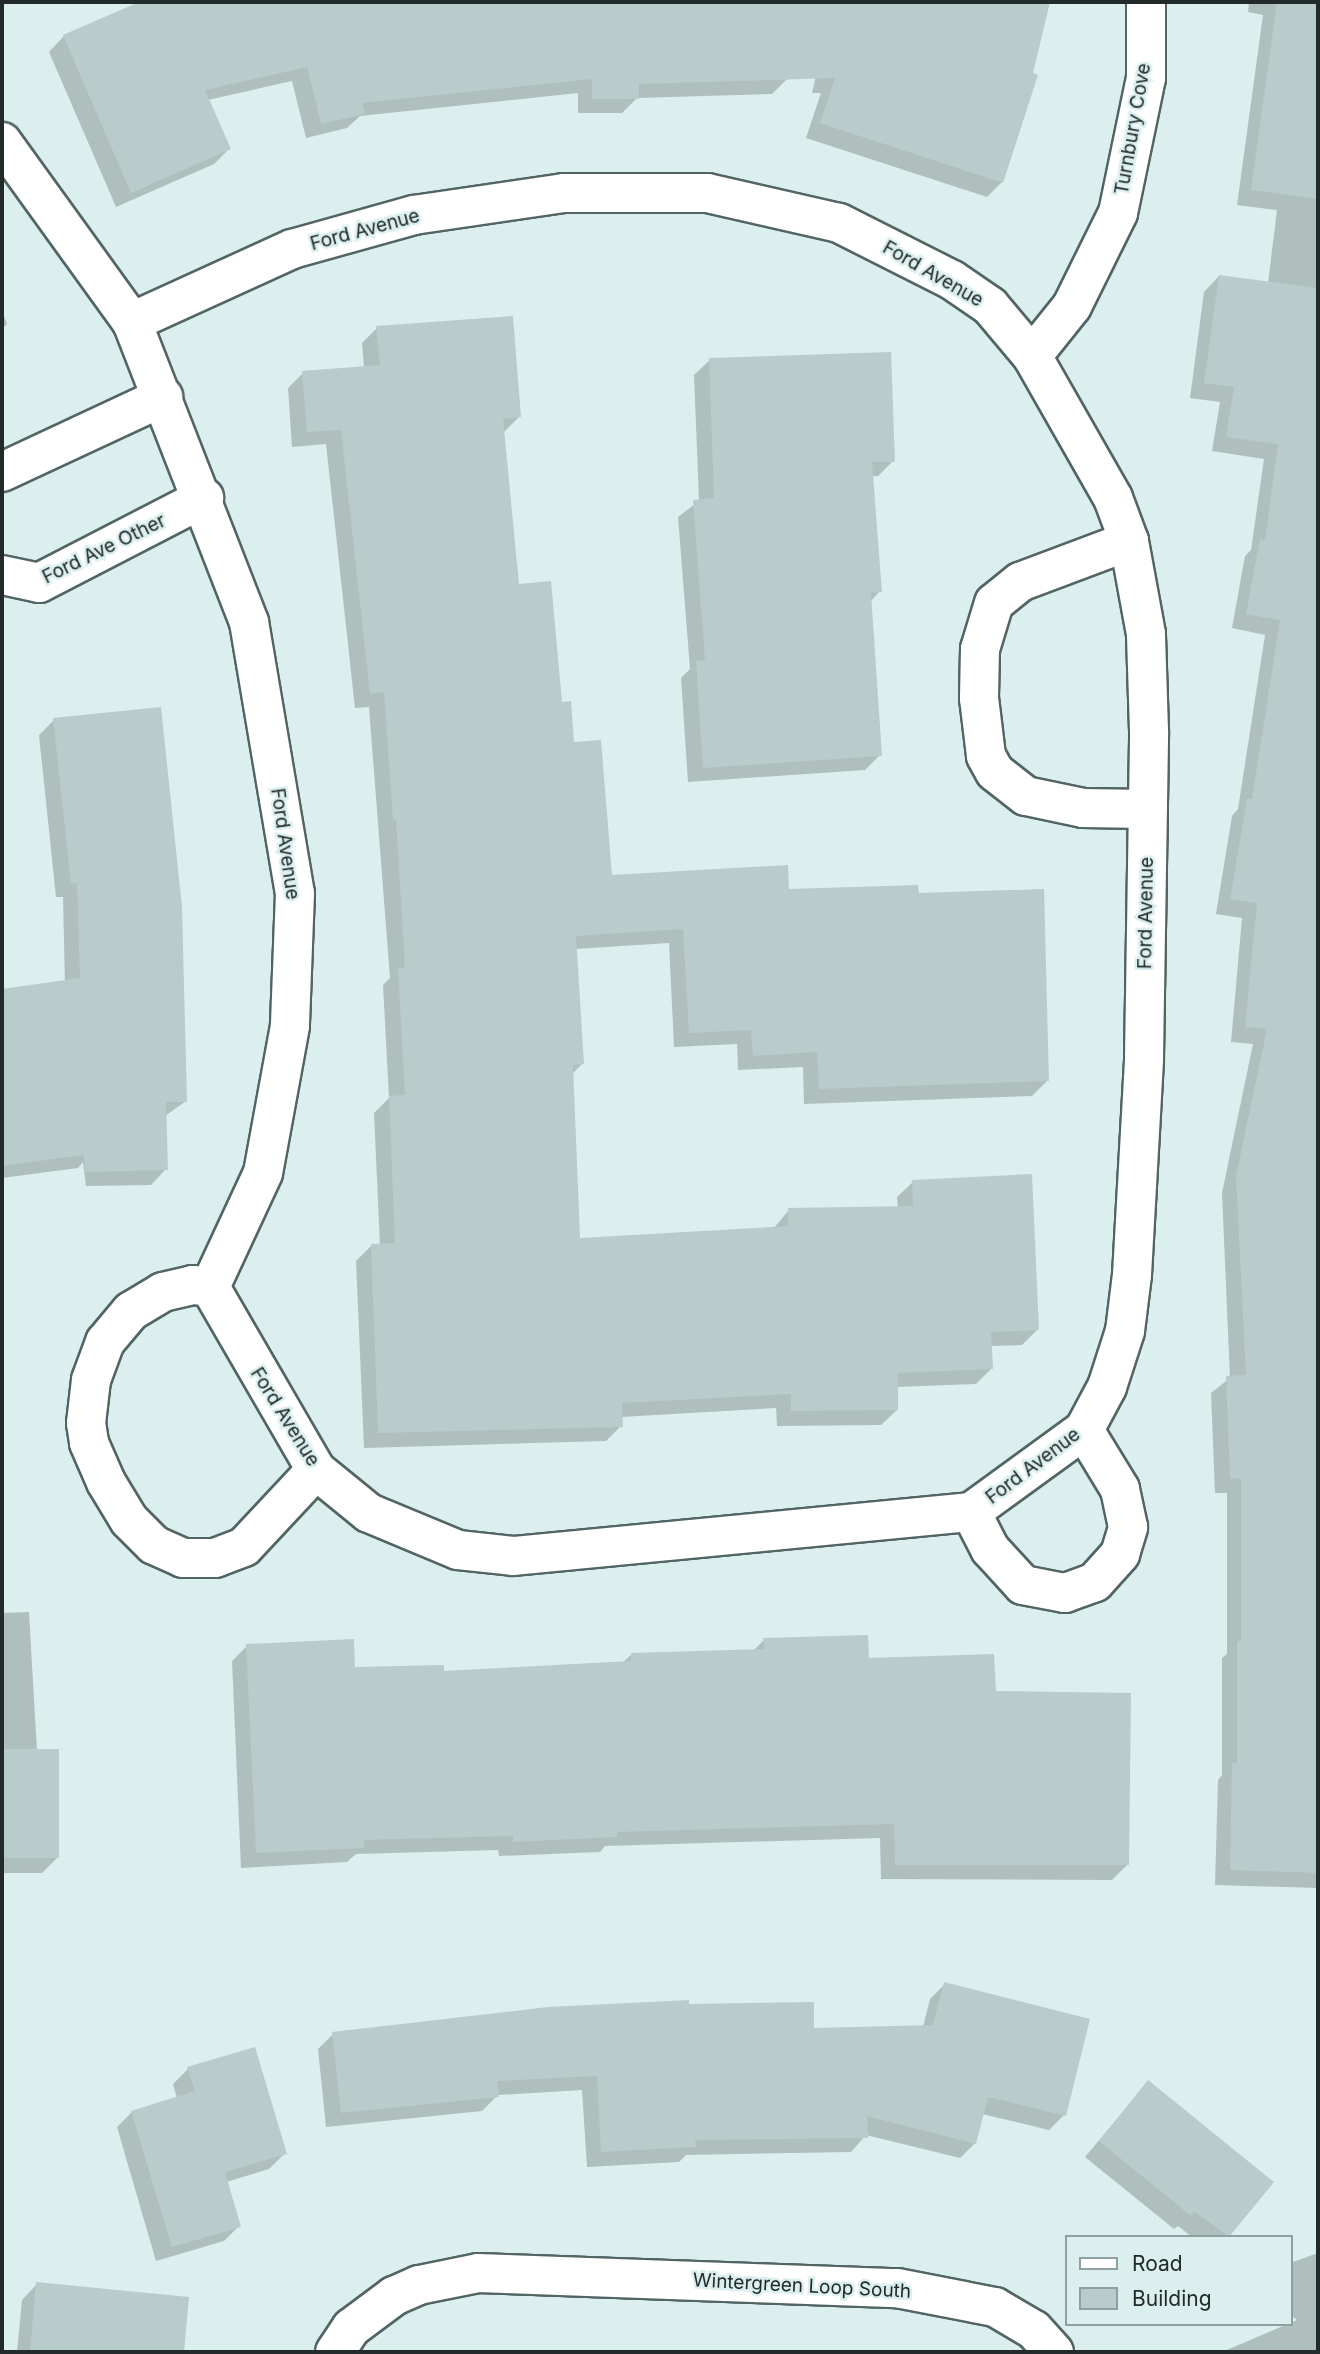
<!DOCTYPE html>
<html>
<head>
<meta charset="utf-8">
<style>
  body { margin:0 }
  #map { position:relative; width:1320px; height:2354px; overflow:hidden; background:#daefee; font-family:Inter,sans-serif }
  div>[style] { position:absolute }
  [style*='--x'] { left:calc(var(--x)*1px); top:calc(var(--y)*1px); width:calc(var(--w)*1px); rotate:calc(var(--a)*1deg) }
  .shadow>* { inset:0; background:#0003 }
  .building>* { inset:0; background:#b8cccb; transform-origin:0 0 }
  .roads { filter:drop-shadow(2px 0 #526564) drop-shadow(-2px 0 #526564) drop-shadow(0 2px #526564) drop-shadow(0 -2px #526564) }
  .street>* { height:38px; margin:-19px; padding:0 19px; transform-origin:19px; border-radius:19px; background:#fff }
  span { translate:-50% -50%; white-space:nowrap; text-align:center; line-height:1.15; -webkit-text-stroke:5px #daefee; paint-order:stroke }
  .street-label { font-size:19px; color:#222a2a }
  .frame { position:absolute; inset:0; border:4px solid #222a2a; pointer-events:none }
  .legend { position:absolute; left:1065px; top:2235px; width:228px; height:91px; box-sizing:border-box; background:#daefee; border:2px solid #90a0a0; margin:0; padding:9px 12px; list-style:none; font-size:21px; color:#222a2a }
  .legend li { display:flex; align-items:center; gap:14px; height:35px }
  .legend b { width:35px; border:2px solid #90a0a0 }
</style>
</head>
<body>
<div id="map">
  <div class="shadow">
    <i style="clip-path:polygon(144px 2px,784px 2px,787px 79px,772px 94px,637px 98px,622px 113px,578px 113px,578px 93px,360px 116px,347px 128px,306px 138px,292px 81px,208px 100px,229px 149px,214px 164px,116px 207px,49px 52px,64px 36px)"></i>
    <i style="clip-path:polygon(833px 2px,1048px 2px,1002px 182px,987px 197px,806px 138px,821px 93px,812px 93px)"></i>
    <i style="clip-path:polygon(1249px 2px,1318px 2px,1318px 1888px,1215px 1885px,1218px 1780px,1222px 1775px,1222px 1658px,1227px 1654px,1227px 1493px,1215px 1493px,1211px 1393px,1230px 1378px,1222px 1193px,1253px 1044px,1231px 1042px,1242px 918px,1216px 914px,1232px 816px,1238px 809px,1265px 635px,1232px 628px,1245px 556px,1251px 550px,1264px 459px,1212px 451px,1220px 402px,1190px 398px,1204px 292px,1219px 276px,1268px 283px,1277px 210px,1237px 205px,1263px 15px,1248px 12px)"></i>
    <i style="clip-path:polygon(2px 311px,7px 324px,2px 329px)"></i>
    <i style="clip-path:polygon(377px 328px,519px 417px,503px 433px,517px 586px,561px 703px,610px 877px,787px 891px,917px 895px,1047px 1081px,1032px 1096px,804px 1104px,803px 1067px,738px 1070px,737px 1044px,674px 1047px,669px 943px,575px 949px,582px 1064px,572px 1074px,579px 1240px,773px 1229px,789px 1210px,898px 1208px,897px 1197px,913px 1182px,1038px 1329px,1022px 1345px,990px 1346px,991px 1369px,976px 1384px,896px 1387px,897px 1410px,881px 1425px,777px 1426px,776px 1408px,621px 1417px,621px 1426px,606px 1441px,364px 1448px,356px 1261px,371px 1246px,380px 1246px,374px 1113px,389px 1098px,383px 985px,390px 978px,369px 707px,355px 708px,326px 444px,292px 447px,288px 388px,303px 373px,364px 368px,362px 343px)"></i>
    <i style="clip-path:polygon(710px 360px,893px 461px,878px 476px,871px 476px,880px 591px,870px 602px,880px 755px,865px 770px,688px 782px,681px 678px,690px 669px,678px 517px,699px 501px,694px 375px)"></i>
    <i style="clip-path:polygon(54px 720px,186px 1101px,165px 1116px,166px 1169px,151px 1185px,86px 1186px,83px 1162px,78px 1168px,2px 1178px,2px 991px,65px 986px,63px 897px,56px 897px,39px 735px)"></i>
    <i style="clip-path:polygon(29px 1612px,37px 1751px,57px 1858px,42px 1873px,2px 1873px,2px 1613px)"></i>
    <i style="clip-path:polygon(764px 1640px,867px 1660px,1127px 1865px,1112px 1880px,881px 1879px,880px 1838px,605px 1846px,600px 1852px,499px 1856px,498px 1850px,356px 1854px,347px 1862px,241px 1868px,232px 1661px,247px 1646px,354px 1669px,442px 1672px,622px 1663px,631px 1655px,753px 1651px)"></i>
    <i style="clip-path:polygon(945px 1984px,1064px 2115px,1049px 2130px,982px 2114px,975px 2143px,960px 2158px,866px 2135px,851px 2152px,686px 2155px,679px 2162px,587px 2167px,582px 2090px,498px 2095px,482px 2111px,326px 2127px,318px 2049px,333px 2034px,687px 2006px,812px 2029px,923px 2027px,930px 1999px)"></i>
    <i style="clip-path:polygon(188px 2069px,285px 2153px,269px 2169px,226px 2182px,239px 2226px,224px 2241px,156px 2261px,117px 2127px,132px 2112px,177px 2098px,173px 2084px)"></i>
    <i style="clip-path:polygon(1148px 2082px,1271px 2182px,1227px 2237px,1192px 2237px,1178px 2226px,1174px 2229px,1085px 2157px)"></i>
    <i style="clip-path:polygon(1318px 2253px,1318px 2352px,1222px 2352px,1297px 2320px,1290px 2315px,1290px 2263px)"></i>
    <i style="clip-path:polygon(37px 2284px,187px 2299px,182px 2352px,17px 2352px,22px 2300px)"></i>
  </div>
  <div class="building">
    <i style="clip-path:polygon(139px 2px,1050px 2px,1033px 73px,1038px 75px,1003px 183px,820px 123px,835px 78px,639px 84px,639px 99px,592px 99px,592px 79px,362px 103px,365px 114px,321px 124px,307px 67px,205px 90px,231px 149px,131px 193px,63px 35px)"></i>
    <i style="clip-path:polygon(1277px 2px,1318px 2px,1318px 199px,1251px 190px)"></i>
    <i style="clip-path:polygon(1219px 275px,1318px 288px,1318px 1873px,1230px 1870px,1232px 1763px,1237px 1763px,1237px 1641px,1241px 1641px,1241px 1478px,1230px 1479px,1226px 1376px,1246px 1375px,1236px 1176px,1267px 1029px,1245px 1027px,1257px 903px,1230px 899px,1247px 799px,1252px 799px,1280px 620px,1246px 614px,1260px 539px,1265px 540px,1278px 444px,1226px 437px,1234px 387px,1204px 383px)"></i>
    <i style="clip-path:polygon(513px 316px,521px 417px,503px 419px,519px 584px,551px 581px,562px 702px,571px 701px,574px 742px,601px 740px,612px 875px,788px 865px,789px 889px,918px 885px,919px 893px,1044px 889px,1049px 1081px,819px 1089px,817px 1052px,753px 1056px,751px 1030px,689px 1033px,683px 929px,576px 936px,584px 1064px,573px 1065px,580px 1238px,788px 1226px,788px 1208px,913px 1206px,912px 1180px,1032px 1174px,1039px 1330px,991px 1332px,993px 1369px,898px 1373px,898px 1410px,791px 1411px,791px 1394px,622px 1403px,623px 1427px,378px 1433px,371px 1244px,395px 1243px,389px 1096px,405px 1095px,398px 968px,405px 968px,396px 819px,393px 820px,384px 692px,370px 694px,341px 430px,307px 432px,302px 371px,380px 365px,376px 326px)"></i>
    <i style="clip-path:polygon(891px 352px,895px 462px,872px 462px,882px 592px,871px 593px,882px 756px,703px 768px,696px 661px,705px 660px,693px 500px,714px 498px,709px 358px)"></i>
    <i style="clip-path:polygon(161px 707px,182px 907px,187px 1102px,166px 1102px,168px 1170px,85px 1172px,84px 1155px,2px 1166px,2px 989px,80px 978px,77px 883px,71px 884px,53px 718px)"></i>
    <i style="clip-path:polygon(868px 1635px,869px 1658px,994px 1654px,996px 1691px,1131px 1693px,1129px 1865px,895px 1865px,894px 1824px,617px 1832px,617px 1837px,513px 1842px,513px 1836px,364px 1840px,364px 1848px,256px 1853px,246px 1644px,354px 1639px,355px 1667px,444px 1665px,444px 1671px,631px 1661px,631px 1653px,764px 1649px,763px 1638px)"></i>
    <i style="left:2px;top:1749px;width:57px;height:109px"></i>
    <i style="clip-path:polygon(944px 1982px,1090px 2019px,1066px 2116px,988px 2097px,976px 2144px,867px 2116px,868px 2138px,695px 2140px,696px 2147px,601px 2152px,597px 2076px,497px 2081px,499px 2097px,341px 2113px,332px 2032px,548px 2007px,689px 2000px,689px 2004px,814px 2002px,814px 2028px,933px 2025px)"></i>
    <i style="clip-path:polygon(255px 2047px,287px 2154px,225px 2172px,241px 2227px,172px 2247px,131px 2111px,195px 2091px,187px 2067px)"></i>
    <i style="clip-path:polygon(1148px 2080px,1274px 2182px,1229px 2237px,1194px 2211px,1191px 2216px,1099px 2141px)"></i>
    <i style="clip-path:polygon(36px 2282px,189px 2297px,184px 2352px,30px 2352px)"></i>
  </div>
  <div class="roads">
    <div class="street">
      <i style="--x:2;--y:142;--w:222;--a:54.2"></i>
      <i style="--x:132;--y:322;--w:322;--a:68.7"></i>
      <i style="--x:249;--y:622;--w:275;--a:80.4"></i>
      <i style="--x:295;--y:893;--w:133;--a:92.2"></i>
      <i style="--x:290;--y:1026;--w:149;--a:100.4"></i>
      <i style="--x:263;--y:1173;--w:126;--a:114.9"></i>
      <i style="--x:210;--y:1287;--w:211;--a:59.9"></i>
      <i style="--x:316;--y:1470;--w:68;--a:39.1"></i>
      <i style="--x:369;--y:1513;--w:96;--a:22.6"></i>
      <i style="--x:458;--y:1550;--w:55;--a:6.2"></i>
      <i style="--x:513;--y:1556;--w:460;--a:-5.5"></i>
      <i style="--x:971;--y:1512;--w:140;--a:-36"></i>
      <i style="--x:1084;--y:1430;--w:49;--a:-61.9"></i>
      <i style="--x:1107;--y:1387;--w:59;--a:-72.2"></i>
      <i style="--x:1125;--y:1331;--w:56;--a:-82.9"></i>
      <i style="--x:1132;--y:1275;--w:217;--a:-86.8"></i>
      <i style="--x:1144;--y:1058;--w:327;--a:-89.1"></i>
      <i style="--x:1149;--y:731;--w:97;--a:-91.8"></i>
      <i style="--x:1146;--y:634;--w:95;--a:-100.4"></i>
      <i style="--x:1129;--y:541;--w:46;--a:-110.4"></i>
      <i style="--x:1113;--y:498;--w:163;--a:-119.7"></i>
      <i style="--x:1032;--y:356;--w:65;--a:-130"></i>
      <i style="--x:990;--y:306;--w:46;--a:-145.6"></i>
      <i style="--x:952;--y:280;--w:127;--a:-153.2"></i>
      <i style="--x:839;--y:223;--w:135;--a:-167.2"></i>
      <i style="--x:707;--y:193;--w:143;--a:180"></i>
      <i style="--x:564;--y:193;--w:152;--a:171.7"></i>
      <i style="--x:414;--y:215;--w:127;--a:164.4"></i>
      <i style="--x:292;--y:249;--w:176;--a:155.5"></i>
      <i style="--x:1032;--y:356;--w:64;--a:-51.3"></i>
      <i style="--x:1072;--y:306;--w:104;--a:-63.7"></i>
      <i style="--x:1118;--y:213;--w:138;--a:-78.3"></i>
      <i style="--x:1146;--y:78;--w:76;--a:-90"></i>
      <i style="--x:2;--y:472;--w:178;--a:-25"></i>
      <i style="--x:1129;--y:541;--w:116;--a:159.4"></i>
      <i style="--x:1020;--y:582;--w:33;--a:141"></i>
      <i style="--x:994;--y:603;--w:48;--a:106.9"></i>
      <i style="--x:980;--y:649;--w:49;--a:91.2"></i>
      <i style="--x:979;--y:698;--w:58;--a:83.1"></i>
      <i style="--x:986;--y:756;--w:18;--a:61"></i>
      <i style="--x:995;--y:772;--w:39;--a:38"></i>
      <i style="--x:1026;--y:796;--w:58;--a:11.9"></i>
      <i style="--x:1083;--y:808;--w:65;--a:0.9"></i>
      <i style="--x:2;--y:575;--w:38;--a:12"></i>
      <i style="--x:39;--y:583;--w:186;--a:-27.3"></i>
      <i style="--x:210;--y:1287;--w:17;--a:-173"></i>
      <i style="--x:193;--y:1285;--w:31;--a:167"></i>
      <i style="--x:163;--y:1292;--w:37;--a:149"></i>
      <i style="--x:131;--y:1311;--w:40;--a:130"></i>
      <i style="--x:105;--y:1342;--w:40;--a:110.2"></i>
      <i style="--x:91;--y:1380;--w:43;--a:96.6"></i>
      <i style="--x:86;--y:1423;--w:20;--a:81"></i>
      <i style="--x:89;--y:1443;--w:43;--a:66.4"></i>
      <i style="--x:106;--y:1482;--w:44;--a:58.8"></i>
      <i style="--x:129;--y:1520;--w:35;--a:45"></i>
      <i style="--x:154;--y:1545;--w:32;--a:24"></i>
      <i style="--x:183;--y:1558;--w:32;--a:0"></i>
      <i style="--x:215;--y:1558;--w:31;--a:-21"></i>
      <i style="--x:244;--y:1547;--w:105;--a:-46.9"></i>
      <i style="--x:971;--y:1512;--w:42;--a:62.8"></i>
      <i style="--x:990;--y:1549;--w:49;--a:47.5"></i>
      <i style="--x:1023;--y:1585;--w:43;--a:10.8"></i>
      <i style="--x:1065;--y:1593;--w:32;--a:-20"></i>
      <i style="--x:1095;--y:1582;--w:38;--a:-48"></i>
      <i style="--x:1120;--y:1554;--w:28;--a:-73"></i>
      <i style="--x:1128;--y:1527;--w:39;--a:-102"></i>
      <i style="--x:1120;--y:1489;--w:69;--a:-121.4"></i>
      <i style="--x:335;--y:2352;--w:29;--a:-56"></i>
      <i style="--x:351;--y:2328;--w:54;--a:-36.7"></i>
      <i style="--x:394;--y:2296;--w:27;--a:-24"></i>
      <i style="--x:419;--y:2285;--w:60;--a:-11.5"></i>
      <i style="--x:478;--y:2273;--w:419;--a:2.1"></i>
      <i style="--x:897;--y:2288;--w:100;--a:11"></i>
      <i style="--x:995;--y:2307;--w:45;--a:30.5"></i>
      <i style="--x:1034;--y:2330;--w:30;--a:48"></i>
    </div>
  </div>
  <div class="street-label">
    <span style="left:1133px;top:129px;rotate:-80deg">Turnbury Cove</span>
    <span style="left:365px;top:230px;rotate:-15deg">Ford Avenue</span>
    <span style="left:933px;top:274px;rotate:30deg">Ford Avenue</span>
    <span style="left:104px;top:549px;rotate:-26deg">Ford Ave Other</span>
    <span style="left:285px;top:844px;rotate:82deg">Ford Avenue</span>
    <span style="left:1146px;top:913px;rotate:-89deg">Ford Avenue</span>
    <span style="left:285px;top:1417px;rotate:58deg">Ford Avenue</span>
    <span style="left:1033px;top:1466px;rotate:-37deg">Ford Avenue</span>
    <span style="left:802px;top:2286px;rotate:3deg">Wintergreen Loop South</span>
  </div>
  <div class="frame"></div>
  <ul class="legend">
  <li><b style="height:9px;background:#fff"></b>Road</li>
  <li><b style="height:19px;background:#b8cccb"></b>Building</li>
  </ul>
</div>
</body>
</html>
